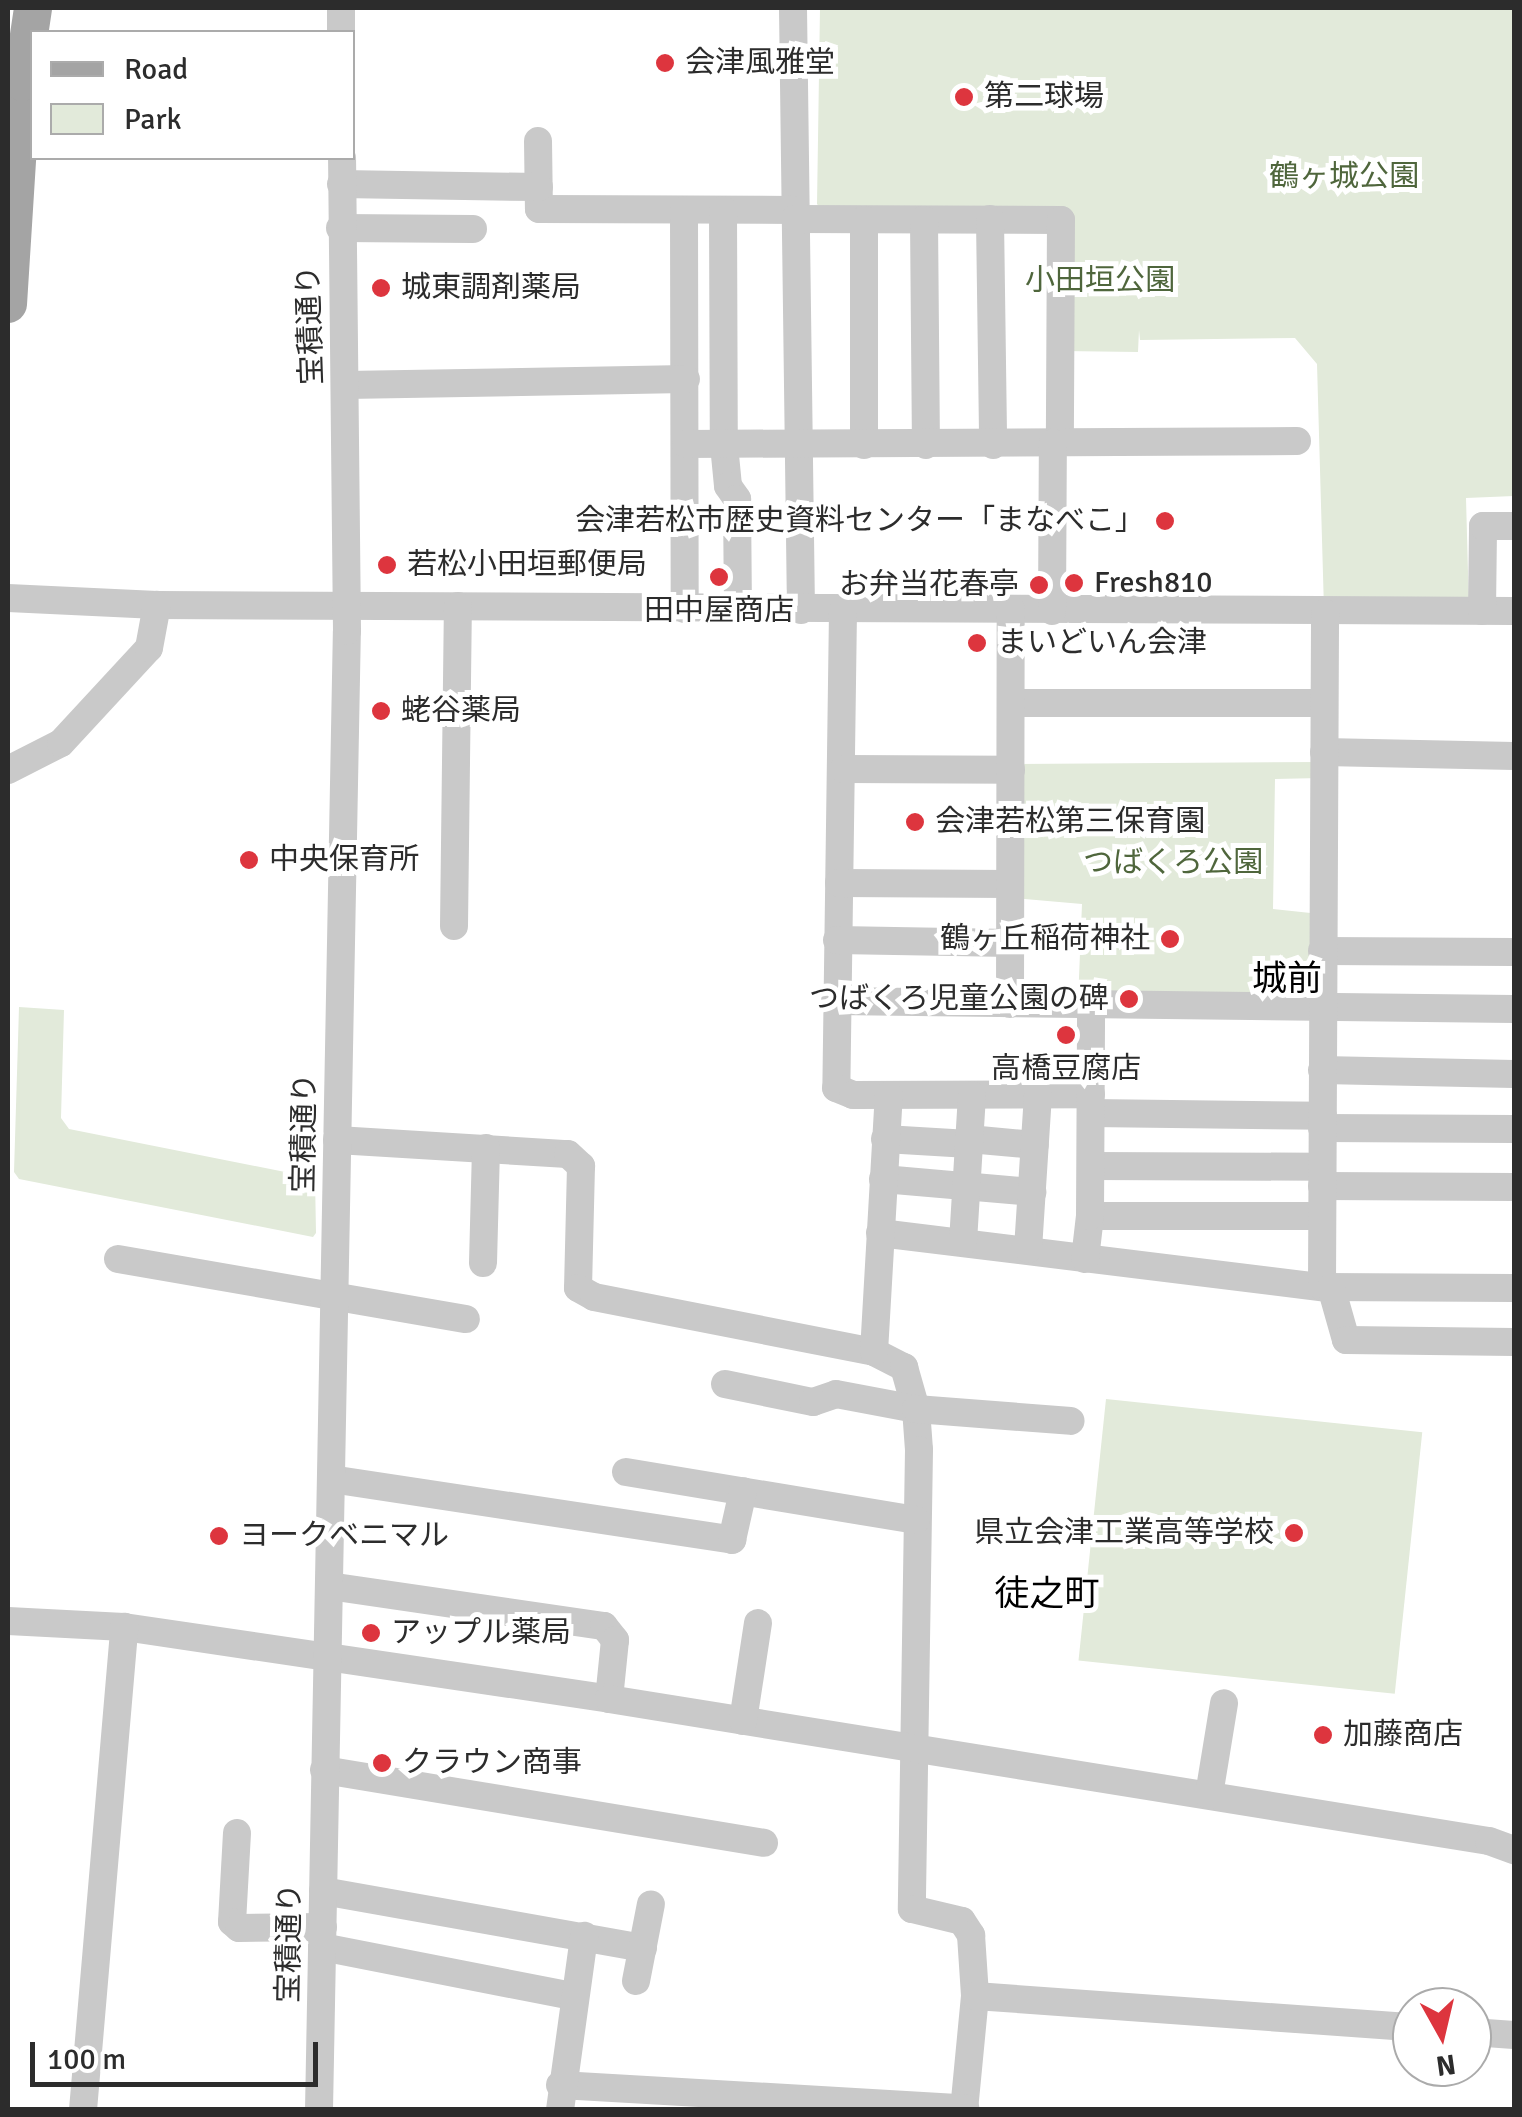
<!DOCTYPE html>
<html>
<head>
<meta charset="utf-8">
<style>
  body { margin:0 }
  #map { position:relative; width:1522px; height:2117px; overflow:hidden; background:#fff; font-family:Signika,"Noto Sans JP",sans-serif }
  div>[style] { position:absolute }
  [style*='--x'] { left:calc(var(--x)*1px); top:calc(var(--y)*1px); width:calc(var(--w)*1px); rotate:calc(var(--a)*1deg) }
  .green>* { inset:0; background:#e2eada; transform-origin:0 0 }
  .minor>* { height:28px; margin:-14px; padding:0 14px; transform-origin:14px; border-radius:14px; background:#c9c9c9 }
  .major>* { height:38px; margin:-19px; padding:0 19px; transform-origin:19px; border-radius:19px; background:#a4a4a4 }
  .dots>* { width:28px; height:28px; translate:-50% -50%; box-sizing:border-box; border:5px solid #fff; border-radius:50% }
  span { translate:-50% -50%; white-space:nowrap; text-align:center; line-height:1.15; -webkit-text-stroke:10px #fff; paint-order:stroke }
  .poi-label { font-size:30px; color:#2c2c2c }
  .left { translate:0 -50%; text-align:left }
  .right { translate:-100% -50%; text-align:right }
  .park-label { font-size:30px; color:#4f663c }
  .street-label { font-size:30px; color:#2c2c2c }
  .quarter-label { font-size:35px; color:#000 }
  .frame { position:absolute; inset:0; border:10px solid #2c2c2c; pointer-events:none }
  .legend { position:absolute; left:30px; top:30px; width:325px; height:130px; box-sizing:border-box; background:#fff; border:2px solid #ababab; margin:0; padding:12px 18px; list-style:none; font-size:30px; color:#2c2c2c }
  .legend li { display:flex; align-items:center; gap:20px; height:50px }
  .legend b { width:50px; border:2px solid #ababab }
  .north { position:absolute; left:1392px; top:1987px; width:100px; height:100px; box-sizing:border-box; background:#fff; border:2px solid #ababab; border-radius:50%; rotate:172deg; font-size:28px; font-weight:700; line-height:40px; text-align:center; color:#2c2c2c }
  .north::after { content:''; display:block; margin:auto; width:35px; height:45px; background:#dd353e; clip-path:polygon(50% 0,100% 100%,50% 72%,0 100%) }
  .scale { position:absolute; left:30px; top:2042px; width:288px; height:45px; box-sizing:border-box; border:5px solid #2c2c2c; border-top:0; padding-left:12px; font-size:30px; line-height:35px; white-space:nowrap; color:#2c2c2c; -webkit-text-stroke:8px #fff; paint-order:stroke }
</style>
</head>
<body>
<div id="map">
  <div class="green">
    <i style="clip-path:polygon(820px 8px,1514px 8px,1514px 496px,1466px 498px,1469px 609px,1324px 610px,1317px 364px,1295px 338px,1140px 340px,1139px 330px,1138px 352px,1062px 351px,1062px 215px,825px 215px,817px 204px)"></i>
    <i style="clip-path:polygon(1321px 762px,1320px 778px,1275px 779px,1273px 909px,1320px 914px,1317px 996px,1078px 1002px,1082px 904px,1012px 898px,1014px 764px)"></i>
    <i style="clip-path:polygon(19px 1007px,64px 1010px,61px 1118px,69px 1129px,315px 1178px,316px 1233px,313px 1237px,19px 1179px,14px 1172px)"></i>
    <i style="left:1106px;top:1399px;width:318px;height:263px;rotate:6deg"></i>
  </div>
  <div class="minor">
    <i style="--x:341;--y:8;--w:24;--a:90"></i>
    <i style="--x:793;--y:8;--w:602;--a:89.24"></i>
    <i style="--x:538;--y:141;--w:68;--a:89.2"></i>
    <i style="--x:539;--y:209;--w:256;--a:0.2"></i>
    <i style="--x:341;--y:184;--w:198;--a:0.9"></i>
    <i style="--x:684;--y:210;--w:399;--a:89.9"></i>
    <i style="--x:723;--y:210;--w:235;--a:89.8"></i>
    <i style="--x:724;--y:445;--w:41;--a:84.4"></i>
    <i style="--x:728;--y:486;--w:16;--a:55"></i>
    <i style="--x:737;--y:499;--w:110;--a:89.5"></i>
    <i style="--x:795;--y:219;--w:266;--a:0.2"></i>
    <i style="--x:1061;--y:220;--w:223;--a:90.3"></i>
    <i style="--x:990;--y:219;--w:226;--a:89.2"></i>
    <i style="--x:864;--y:220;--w:225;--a:90"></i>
    <i style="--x:924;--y:220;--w:225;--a:89.5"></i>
    <i style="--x:340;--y:228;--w:133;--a:0.4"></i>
    <i style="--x:346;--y:385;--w:340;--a:-1"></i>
    <i style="--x:686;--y:444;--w:611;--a:-0.28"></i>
    <i style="--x:8;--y:598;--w:149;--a:2.7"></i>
    <i style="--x:157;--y:605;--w:1357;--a:0.25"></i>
    <i style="--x:843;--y:611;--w:477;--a:90.8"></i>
    <i style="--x:836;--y:1088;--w:18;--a:22"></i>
    <i style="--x:853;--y:1095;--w:238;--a:-0.2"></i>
    <i style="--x:1052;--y:611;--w:168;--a:-89.7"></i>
    <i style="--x:1482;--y:611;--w:85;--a:-89.3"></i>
    <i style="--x:1483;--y:526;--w:31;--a:0"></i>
    <i style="--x:1011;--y:703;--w:313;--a:0"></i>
    <i style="--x:1324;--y:752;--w:190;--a:1.2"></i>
    <i style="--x:844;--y:769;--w:167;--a:0.3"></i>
    <i style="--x:8;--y:770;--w:59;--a:-27"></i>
    <i style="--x:61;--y:743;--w:129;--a:-47.2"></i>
    <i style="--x:149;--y:648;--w:44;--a:-79.5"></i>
    <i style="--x:839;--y:883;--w:171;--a:0.3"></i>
    <i style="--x:454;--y:926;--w:320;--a:-89.3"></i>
    <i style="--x:837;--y:940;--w:173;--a:1"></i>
    <i style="--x:1322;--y:951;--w:192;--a:0.3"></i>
    <i style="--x:835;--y:1001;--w:679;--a:0.68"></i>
    <i style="--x:1010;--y:1004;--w:394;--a:-89.9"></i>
    <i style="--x:1322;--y:1070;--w:192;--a:1.2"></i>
    <i style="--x:1091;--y:1113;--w:232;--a:0.7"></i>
    <i style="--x:1322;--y:1128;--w:192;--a:0.3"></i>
    <i style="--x:885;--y:1139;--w:84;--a:3.4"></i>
    <i style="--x:969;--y:1139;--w:66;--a:5.2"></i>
    <i style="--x:337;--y:1140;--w:231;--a:3.5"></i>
    <i style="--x:568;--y:1154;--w:18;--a:43"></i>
    <i style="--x:581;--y:1166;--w:122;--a:91.4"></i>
    <i style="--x:578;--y:1288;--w:18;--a:29"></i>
    <i style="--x:594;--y:1297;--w:285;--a:11.1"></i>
    <i style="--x:874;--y:1352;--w:34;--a:27"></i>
    <i style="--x:904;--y:1367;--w:44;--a:74.1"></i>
    <i style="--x:916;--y:1409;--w:41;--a:85.8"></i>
    <i style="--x:919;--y:1450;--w:459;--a:90.9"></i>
    <i style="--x:912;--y:1909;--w:51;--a:13.5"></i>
    <i style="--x:962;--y:1921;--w:17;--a:57"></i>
    <i style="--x:971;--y:1935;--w:61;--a:86.2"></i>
    <i style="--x:975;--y:1996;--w:115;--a:95.5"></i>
    <i style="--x:1091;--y:1166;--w:231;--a:0.2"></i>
    <i style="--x:883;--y:1179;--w:150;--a:5"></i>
    <i style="--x:1322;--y:1186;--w:192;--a:0.3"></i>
    <i style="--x:1090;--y:1216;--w:232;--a:0"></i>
    <i style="--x:880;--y:1233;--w:445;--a:7"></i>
    <i style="--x:1322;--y:1287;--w:192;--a:0.3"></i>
    <i style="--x:963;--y:1242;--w:147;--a:-86.5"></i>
    <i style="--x:1028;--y:1249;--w:154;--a:-86.3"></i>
    <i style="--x:118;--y:1259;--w:353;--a:9.8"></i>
    <i style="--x:1085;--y:1259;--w:43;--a:-83.4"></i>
    <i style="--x:1090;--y:1216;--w:213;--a:-89.7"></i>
    <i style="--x:483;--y:1263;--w:115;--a:-88.5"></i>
    <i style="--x:1322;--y:1287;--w:674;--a:-89.74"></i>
    <i style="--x:1331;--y:1287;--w:55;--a:74.2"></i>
    <i style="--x:1346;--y:1340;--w:168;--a:0.7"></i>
    <i style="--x:874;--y:1352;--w:257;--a:-86.7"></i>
    <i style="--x:725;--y:1384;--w:90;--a:11.6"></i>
    <i style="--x:813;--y:1402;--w:24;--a:-19"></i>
    <i style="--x:836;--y:1394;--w:81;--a:10.6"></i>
    <i style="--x:916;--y:1409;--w:155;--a:4.4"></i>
    <i style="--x:626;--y:1472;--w:294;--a:9.4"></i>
    <i style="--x:331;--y:1479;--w:406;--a:8.6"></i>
    <i style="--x:732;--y:1540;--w:50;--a:-77.3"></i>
    <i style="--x:329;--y:1586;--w:278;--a:8.3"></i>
    <i style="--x:604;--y:1626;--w:18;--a:52"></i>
    <i style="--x:615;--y:1640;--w:59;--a:95.8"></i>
    <i style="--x:8;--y:1621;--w:116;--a:3"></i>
    <i style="--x:124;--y:1627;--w:490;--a:8.4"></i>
    <i style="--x:609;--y:1699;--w:891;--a:9.17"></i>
    <i style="--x:1489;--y:1841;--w:27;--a:20"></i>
    <i style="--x:743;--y:1721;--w:99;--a:-81.3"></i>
    <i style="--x:324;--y:1770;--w:446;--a:9.4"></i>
    <i style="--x:1209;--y:1795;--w:93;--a:-80.7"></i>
    <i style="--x:237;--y:1833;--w:89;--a:93.2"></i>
    <i style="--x:232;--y:1922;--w:9;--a:41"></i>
    <i style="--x:239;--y:1928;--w:84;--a:-0.7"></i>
    <i style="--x:323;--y:1891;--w:325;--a:10.1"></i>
    <i style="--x:322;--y:1947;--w:255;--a:11.1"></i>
    <i style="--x:636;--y:1981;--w:78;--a:-79"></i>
    <i style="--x:975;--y:1996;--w:438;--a:4.1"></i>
    <i style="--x:1472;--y:2032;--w:42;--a:4.1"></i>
    <i style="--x:560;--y:2085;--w:406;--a:3.3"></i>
    <i style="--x:83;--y:2110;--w:485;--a:-85.1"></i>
    <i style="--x:319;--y:2110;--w:1479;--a:-88.92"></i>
    <i style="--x:347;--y:631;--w:473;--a:-90.6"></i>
    <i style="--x:560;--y:2110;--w:176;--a:-82.1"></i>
  </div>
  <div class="major">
    <i style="--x:8;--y:304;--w:222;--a:-86.4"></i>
    <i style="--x:22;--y:82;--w:75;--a:-81.5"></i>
  </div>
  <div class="dots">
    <i style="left:665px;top:63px;background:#dd353e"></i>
    <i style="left:964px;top:97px;background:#dd353e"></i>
    <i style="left:381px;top:288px;background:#dd353e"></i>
    <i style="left:1165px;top:521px;background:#dd353e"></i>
    <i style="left:387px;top:565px;background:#dd353e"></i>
    <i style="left:719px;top:577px;background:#dd353e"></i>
    <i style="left:1074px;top:583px;background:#dd353e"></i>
    <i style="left:1039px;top:585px;background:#dd353e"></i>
    <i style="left:977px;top:643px;background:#dd353e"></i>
    <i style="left:381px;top:711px;background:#dd353e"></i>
    <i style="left:915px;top:822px;background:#dd353e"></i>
    <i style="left:249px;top:860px;background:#dd353e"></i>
    <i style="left:1170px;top:939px;background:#dd353e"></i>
    <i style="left:1129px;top:999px;background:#dd353e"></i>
    <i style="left:1066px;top:1035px;background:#dd353e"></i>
    <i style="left:1294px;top:1533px;background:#dd353e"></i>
    <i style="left:219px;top:1536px;background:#dd353e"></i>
    <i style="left:371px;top:1633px;background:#dd353e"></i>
    <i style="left:1323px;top:1735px;background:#dd353e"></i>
    <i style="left:382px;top:1763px;background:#dd353e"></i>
  </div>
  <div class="poi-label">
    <span class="left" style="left:685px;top:63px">会津風雅堂</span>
    <span class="left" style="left:984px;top:97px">第二球場</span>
    <span class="left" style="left:401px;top:288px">城東調剤薬局</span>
    <span class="right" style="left:1145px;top:521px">会津若松市歴史資料センター「まなべこ」</span>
    <span class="left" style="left:407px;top:565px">若松小田垣郵便局</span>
    <span class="left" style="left:1094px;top:583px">Fresh810</span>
    <span class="right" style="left:1019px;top:585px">お弁当花春亭</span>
    <span style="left:719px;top:611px">田中屋商店</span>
    <span class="left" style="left:997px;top:643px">まいどいん会津</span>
    <span class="left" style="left:401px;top:711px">蛯谷薬局</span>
    <span class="left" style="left:935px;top:822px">会津若松第三保育園</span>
    <span class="left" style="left:269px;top:860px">中央保育所</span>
    <span class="right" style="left:1150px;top:939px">鶴ヶ丘稲荷神社</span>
    <span class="right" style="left:1109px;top:999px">つばくろ児童公園の碑</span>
    <span style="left:1066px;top:1069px">高橋豆腐店</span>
    <span class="right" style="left:1274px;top:1533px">県立会津工業高等学校</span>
    <span class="left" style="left:239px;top:1536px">ヨークベニマル</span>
    <span class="left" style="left:391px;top:1633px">アップル薬局</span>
    <span class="left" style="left:1343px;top:1735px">加藤商店</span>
    <span class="left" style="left:402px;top:1763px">クラウン商事</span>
  </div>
  <div class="park-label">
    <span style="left:1344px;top:177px">鶴ヶ城公園</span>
    <span style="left:1100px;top:281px">小田垣公園</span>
    <span style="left:1173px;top:863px">つばくろ公園</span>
  </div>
  <div class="street-label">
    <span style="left:311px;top:325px;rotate:-92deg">宝積通り</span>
    <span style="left:305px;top:1133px;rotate:-89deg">宝積通り</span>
    <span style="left:290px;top:1943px;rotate:-89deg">宝積通り</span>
  </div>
  <div class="quarter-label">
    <span style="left:1287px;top:979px">城前</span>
    <span style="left:1047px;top:1594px">徒之町</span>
  </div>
  <div class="frame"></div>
  <ul class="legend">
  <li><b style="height:12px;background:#a4a4a4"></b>Road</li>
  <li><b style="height:28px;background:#e2eada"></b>Park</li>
  </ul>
  <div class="north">N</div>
  <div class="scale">100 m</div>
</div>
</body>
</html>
